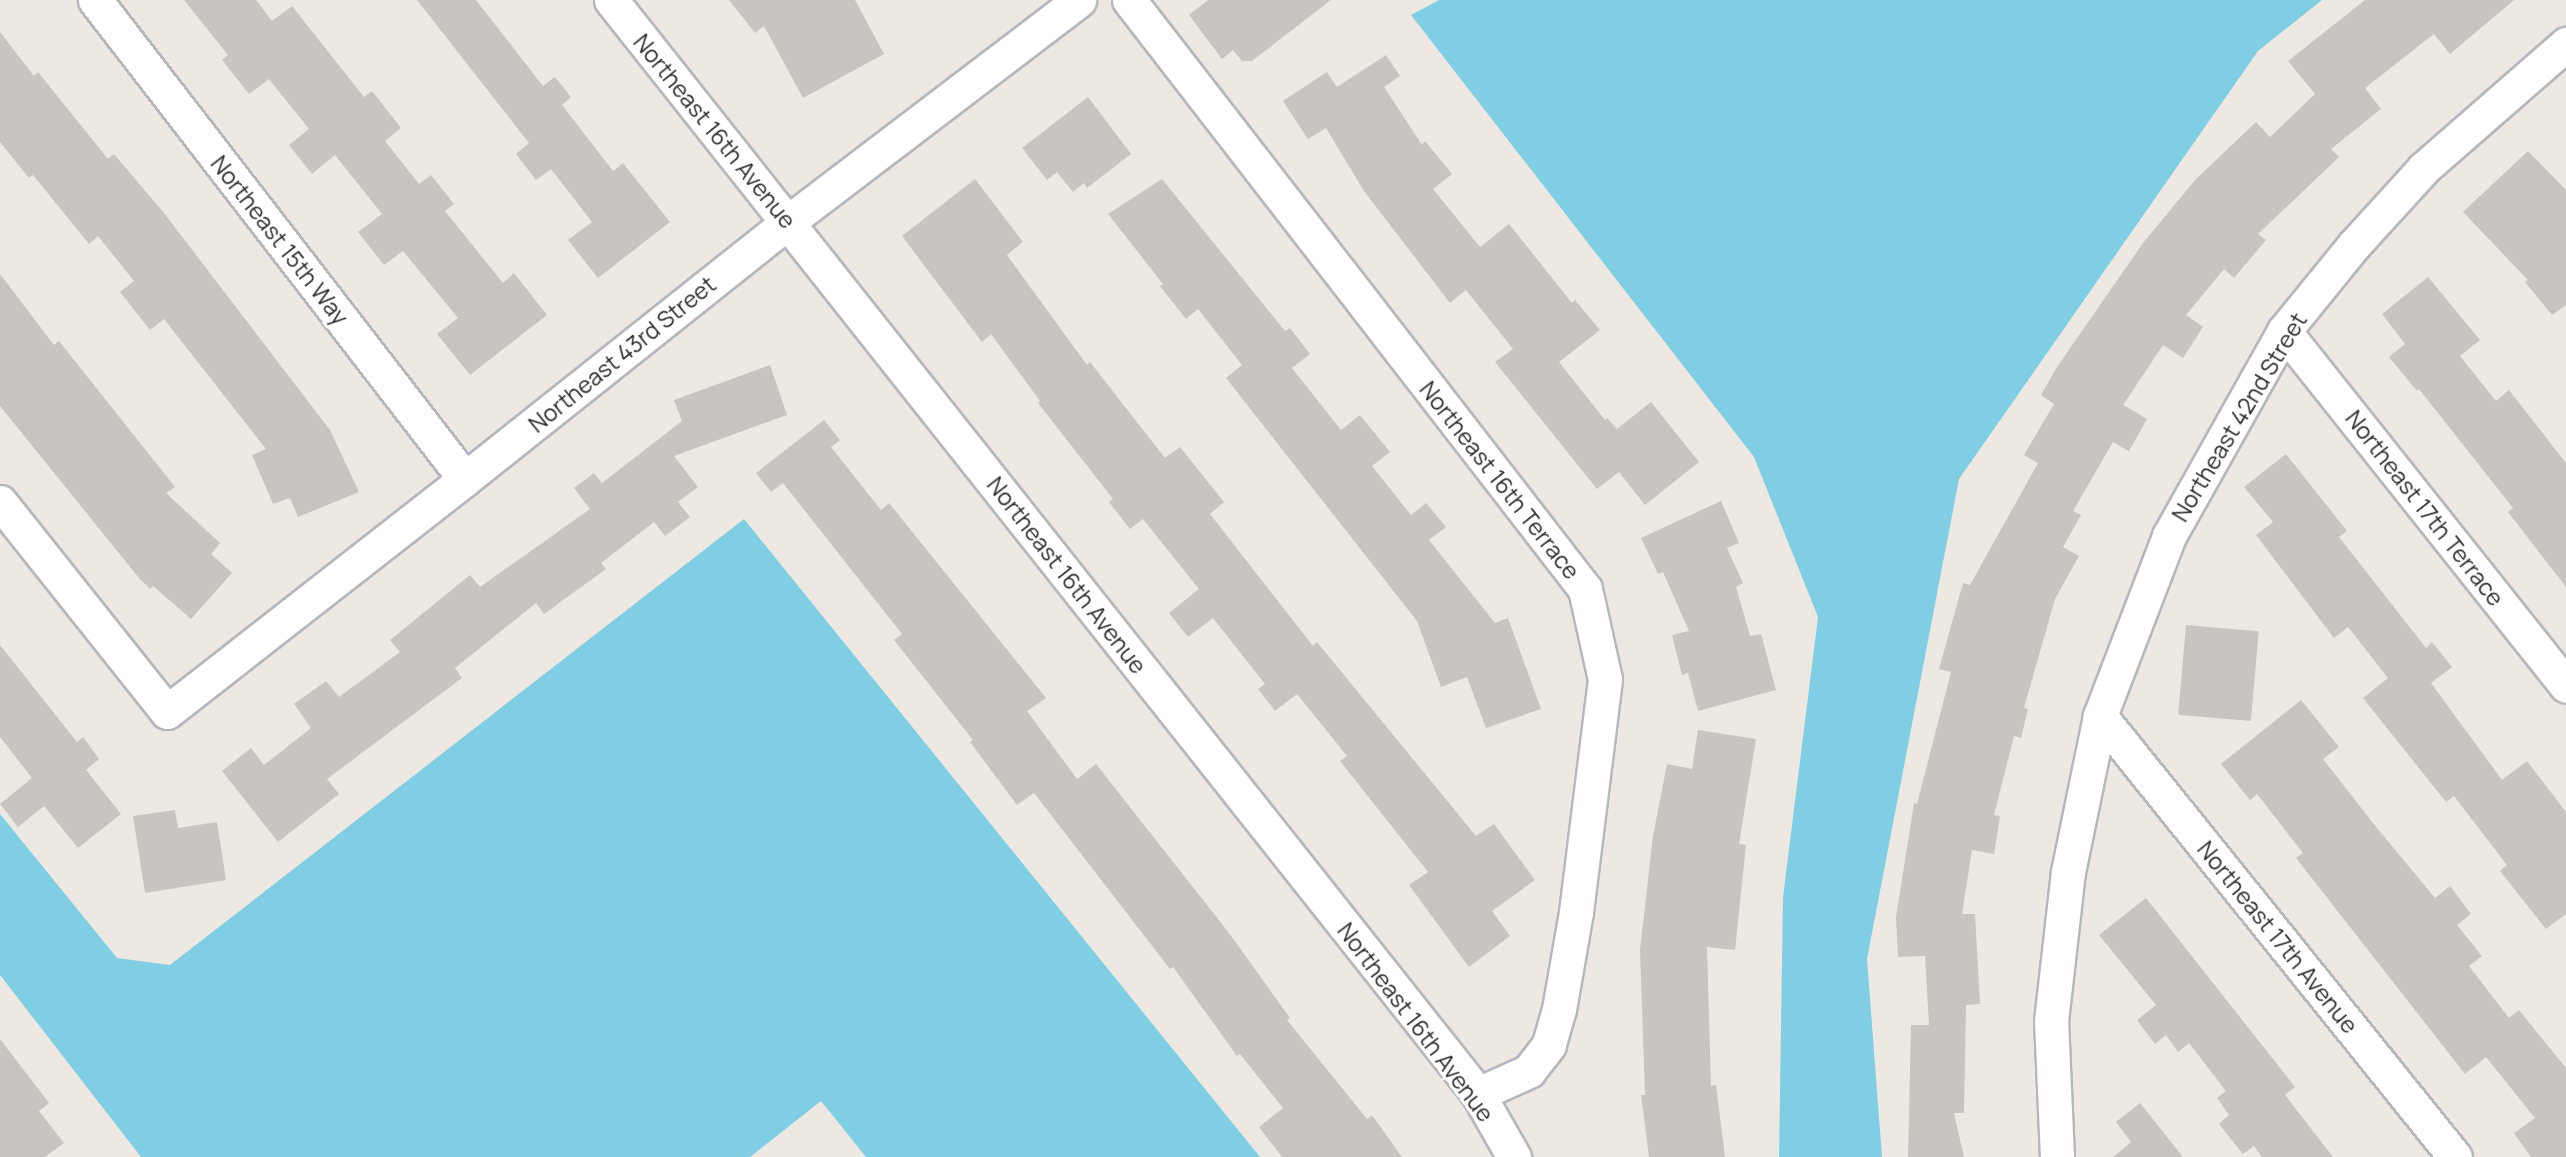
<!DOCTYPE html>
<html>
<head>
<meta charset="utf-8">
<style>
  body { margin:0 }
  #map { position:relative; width:2566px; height:1157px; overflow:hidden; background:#ede8e1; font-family:Manrope,sans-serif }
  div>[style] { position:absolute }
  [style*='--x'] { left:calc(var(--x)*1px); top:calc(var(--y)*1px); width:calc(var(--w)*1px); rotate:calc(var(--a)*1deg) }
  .water>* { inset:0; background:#80cee4 }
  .building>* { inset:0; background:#c9c4c0; transform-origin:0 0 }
  .roads { filter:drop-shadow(2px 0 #b5b7bf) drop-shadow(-2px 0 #b5b7bf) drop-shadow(0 2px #b5b7bf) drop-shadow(0 -2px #b5b7bf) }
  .minor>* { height:33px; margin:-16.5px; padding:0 16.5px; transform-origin:16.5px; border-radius:16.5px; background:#fff }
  span { translate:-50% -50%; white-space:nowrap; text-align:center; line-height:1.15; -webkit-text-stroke:6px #fff; paint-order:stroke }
  .street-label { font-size:23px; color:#2d2d2d }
</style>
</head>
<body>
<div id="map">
  <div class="water">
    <i style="clip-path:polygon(1439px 0,2322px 0,2258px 51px,1959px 479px,1867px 959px,1882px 1157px,1779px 1157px,1783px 897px,1818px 617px,1754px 457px,1411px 15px)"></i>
    <i style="clip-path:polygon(744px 519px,1260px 1157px,866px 1157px,821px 1101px,750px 1157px,141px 1157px,0 975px,0 814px,117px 958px,170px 965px)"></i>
  </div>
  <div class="building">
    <i style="clip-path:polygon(184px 0,256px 0,272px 21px,292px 6px,364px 97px,372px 91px,401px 128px,385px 141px,419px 184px,431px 175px,454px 204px,445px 211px,503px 283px,514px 273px,547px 315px,470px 375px,437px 334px,458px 318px,403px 251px,384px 265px,358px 232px,382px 214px,335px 155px,312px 174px,289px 145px,309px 129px,269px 79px,249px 94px,222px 60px,228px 55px)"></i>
    <i style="clip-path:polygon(417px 0,476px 0,543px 86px,555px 77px,571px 97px,562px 105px,613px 171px,623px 163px,670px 222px,598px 278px,568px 240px,592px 222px,551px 169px,536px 180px,516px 154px,529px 143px)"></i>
    <i style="clip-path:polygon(729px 0,855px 0,884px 54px,803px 98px,764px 26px,755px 33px)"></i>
    <i style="clip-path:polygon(1208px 0,1331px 0,1252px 61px,1242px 61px,1233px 50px,1222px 59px,1189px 15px)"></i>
    <i style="clip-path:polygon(2365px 0,2514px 0,2450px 54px,2434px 34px,2365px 88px,2381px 109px,2331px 149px,2339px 157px,2258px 234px,2266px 240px,2234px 278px,2224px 269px,2186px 315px,2203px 327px,2183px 358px,2163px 345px,2123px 405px,2147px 419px,2129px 451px,2113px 442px,2073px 511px,2081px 515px,2063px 547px,2079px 556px,2055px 599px,2024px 708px,2028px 709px,2021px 738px,2014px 736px,1994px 815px,2000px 816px,1994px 854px,1972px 850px,1962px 914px,1975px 914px,1980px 1004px,1966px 1005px,1964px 1113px,1954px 1113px,1964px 1157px,1908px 1157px,1911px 1025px,1929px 1025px,1925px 956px,1898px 957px,1896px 917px,1914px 803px,1917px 804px,1951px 672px,1939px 669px,1963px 583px,1970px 585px,2038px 463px,2024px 455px,2054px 404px,2041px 395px,2057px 367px,2143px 243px,2196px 179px,2256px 122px,2270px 137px,2315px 94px,2288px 61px)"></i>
    <i style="clip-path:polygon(0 32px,34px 76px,38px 72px,108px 159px,114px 154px,164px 213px,330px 430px,359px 492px,298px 517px,290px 498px,273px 504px,252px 455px,266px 449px,164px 319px,150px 330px,120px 292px,134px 281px,98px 236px,89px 244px,33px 175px,29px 178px,0 142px)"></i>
    <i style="clip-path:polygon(1386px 55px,1400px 76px,1384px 87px,1422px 145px,1425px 141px,1452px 174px,1433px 189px,1480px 247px,1509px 224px,1572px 303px,1575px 300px,1600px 330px,1559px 362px,1605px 420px,1607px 418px,1617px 429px,1651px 402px,1699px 462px,1645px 505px,1619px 472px,1597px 489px,1495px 362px,1513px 349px,1466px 290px,1450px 303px,1364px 191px,1326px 128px,1308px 139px,1283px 101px,1327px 72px,1337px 87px)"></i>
    <i style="clip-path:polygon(1088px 97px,1131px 154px,1087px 188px,1084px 183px,1073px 192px,1057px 172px,1047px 180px,1022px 148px)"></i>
    <i style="clip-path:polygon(2528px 151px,2566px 190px,2566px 305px,2552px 315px,2525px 282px,2528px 280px,2463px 212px)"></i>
    <i style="clip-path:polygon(975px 179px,1023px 242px,1007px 255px,1087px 365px,1090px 362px,1165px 458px,1180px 447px,1224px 502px,1210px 514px,1313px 646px,1317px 642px,1476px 836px,1494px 824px,1535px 880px,1492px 911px,1510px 936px,1469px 967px,1409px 885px,1428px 872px,1340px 761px,1347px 756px,1297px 694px,1275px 711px,1258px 689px,1265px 684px,1213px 618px,1188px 637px,1169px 613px,1199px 589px,1143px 519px,1130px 529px,1109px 502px,1113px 499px,1038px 403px,1040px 401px,991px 334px,982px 342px,902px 236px)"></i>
    <i style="clip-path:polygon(1162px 179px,1285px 331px,1290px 328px,1310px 354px,1292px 368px,1341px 430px,1360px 415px,1390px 452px,1372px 466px,1411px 515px,1426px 503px,1446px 527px,1429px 540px,1495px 623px,1508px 618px,1541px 709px,1486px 728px,1467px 677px,1441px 687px,1417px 621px,1226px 378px,1242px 365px,1198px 309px,1186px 319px,1160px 286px,1163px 284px,1108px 214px)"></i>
    <i style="clip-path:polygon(0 274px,54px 345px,59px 341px,175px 487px,166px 493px,220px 543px,211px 554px,232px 573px,191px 619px,153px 586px,150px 589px,139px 578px,0 406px)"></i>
    <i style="clip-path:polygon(2428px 277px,2480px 340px,2460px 356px,2496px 401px,2509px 390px,2566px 463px,2566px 587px,2508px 512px,2513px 508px,2419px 389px,2417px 391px,2389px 357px,2405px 344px,2382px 314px)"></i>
    <i style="clip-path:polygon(770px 365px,787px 415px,674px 456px,698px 487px,678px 502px,690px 517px,665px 536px,654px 522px,601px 563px,606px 569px,544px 614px,536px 603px,455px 668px,462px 678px,327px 779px,339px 794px,278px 842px,222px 771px,251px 748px,264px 765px,311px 728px,294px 704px,326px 681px,339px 697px,400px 652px,390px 640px,470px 575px,480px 587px,590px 509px,574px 488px,594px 473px,602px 483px,682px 421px,674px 400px)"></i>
    <i style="clip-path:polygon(824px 420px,840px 440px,831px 447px,881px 510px,889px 503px,1046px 698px,1027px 711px,1077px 779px,1096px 764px,1229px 933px,1290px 1018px,1287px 1020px,1367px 1119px,1372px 1115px,1402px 1157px,1282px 1157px,1259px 1127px,1283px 1108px,1240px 1054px,1237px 1056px,1173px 967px,1170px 969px,1034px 793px,1017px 805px,970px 742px,973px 740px,894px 640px,902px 634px,783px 483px,771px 492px,756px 473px)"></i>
    <i style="clip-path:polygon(2286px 454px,2347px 531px,2339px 537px,2426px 648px,2432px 642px,2452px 667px,2431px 683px,2502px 780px,2527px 761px,2566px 812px,2566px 914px,2546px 929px,2500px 871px,2507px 865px,2454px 796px,2446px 802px,2363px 698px,2388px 678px,2348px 627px,2334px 638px,2256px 535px,2273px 522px,2244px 487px)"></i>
    <i style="clip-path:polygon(1721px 501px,1739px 543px,1727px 548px,1743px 583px,1736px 587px,1750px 636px,1761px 634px,1776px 690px,1698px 711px,1688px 673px,1682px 675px,1672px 635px,1689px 631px,1663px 572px,1658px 574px,1641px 538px)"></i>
    <i style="left:2186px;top:625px;width:73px;height:90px;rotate:5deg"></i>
    <i style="clip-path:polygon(0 645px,77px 742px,83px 737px,99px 759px,86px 770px,121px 814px,78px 848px,44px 806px,18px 827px,0 804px,32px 778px,0 737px)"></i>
    <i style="clip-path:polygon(2301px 700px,2339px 747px,2323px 759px,2377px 828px,2435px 898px,2450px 886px,2471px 914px,2457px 925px,2482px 956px,2469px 966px,2509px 1018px,2519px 1010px,2566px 1068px,2566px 1157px,2531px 1157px,2514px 1133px,2535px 1118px,2486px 1057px,2465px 1074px,2296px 858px,2303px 853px,2257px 794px,2250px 800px,2221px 764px)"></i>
    <i style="clip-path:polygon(1698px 730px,1756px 739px,1739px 844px,1746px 845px,1735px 950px,1707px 947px,1711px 1086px,1716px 1085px,1725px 1157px,1649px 1157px,1641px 1095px,1645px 1095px,1640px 950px,1653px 836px,1667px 764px,1692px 769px)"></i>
    <i style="clip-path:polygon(175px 810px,178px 828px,217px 822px,226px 880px,145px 893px,133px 816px)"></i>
    <i style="clip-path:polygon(2146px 898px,2295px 1087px,2285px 1095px,2333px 1157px,2262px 1157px,2254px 1146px,2243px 1154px,2219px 1124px,2229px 1115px,2217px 1098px,2226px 1091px,2189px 1043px,2178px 1052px,2166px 1035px,2155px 1044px,2137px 1020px,2156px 1005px,2099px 935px)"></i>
    <i style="clip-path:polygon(0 1039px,49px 1103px,39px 1111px,64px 1143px,45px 1157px,0 1157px)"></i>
    <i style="clip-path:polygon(2140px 1103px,2183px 1157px,2113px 1157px,2131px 1142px,2116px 1122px)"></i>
  </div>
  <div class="roads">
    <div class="minor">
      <i style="--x:95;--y:0;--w:605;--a:52.32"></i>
      <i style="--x:611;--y:0;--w:1396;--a:51.6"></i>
      <i style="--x:1478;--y:1094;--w:73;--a:60.3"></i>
      <i style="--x:1129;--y:0;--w:745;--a:52.25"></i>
      <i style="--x:1585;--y:589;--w:92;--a:77.5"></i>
      <i style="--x:1605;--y:679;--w:235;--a:97.1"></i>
      <i style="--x:1576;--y:912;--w:98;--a:99.9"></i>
      <i style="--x:1559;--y:1009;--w:37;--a:106"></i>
      <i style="--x:1549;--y:1045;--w:33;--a:128"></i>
      <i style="--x:1529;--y:1071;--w:56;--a:155.7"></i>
      <i style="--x:2284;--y:331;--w:453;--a:51.5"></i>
      <i style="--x:0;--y:502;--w:268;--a:51.5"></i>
      <i style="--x:167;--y:712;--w:378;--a:-38"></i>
      <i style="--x:465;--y:479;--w:413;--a:-38.5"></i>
      <i style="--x:788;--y:222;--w:366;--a:-37.3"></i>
      <i style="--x:2100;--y:716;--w:566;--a:51.17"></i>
      <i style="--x:2057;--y:1157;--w:136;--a:-92.5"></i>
      <i style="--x:2051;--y:1021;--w:150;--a:-83.5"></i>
      <i style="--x:2068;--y:872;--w:159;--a:-78.4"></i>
      <i style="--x:2100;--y:716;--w:193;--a:-69"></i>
      <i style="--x:2169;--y:536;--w:235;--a:-60.7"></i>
      <i style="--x:2284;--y:331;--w:111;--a:-50.9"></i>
      <i style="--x:2354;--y:245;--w:104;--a:-47.7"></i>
      <i style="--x:2424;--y:168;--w:189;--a:-41.1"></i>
    </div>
  </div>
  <div class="street-label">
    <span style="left:715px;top:131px;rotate:51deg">Northeast 16th Avenue</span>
    <span style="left:280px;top:240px;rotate:52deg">Northeast 15th Way</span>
    <span style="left:622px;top:354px;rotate:-39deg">Northeast 43rd Street</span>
    <span style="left:2239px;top:417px;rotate:-59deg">Northeast 42nd Street</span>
    <span style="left:1500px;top:480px;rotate:52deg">Northeast 16th Terrace</span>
    <span style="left:2425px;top:508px;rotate:52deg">Northeast 17th Terrace</span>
    <span style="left:1067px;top:575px;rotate:52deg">Northeast 16th Avenue</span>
    <span style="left:2278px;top:937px;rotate:51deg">Northeast 17th Avenue</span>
    <span style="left:1416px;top:1022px;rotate:53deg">Northeast 16th Avenue</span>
  </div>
</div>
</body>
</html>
